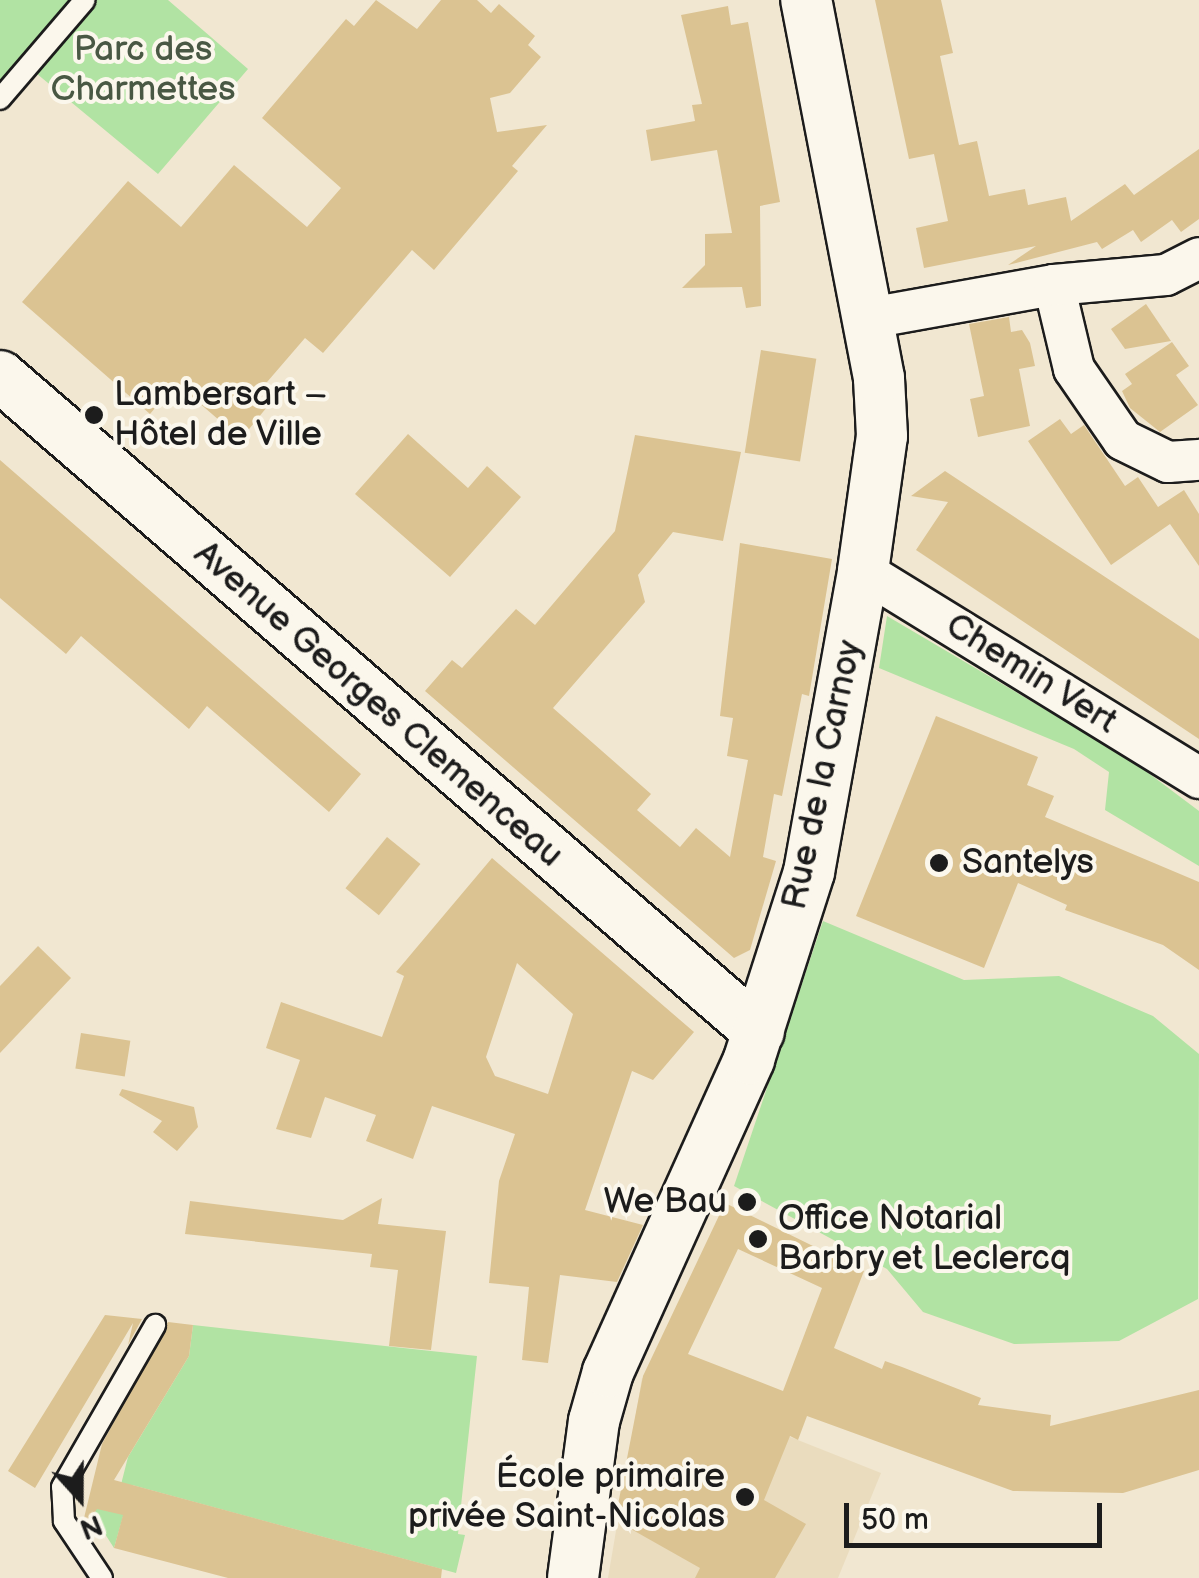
<!DOCTYPE html>
<html>
<head>
<meta charset="utf-8">
<style>
  body { margin:0 }
  #map { position:relative; width:1199px; height:1578px; overflow:hidden; background:#f1e7d1; font-family:"Balsamiq Sans",sans-serif }
  div>[style] { position:absolute }
  [style*='--x'] { left:calc(var(--x)*1px); top:calc(var(--y)*1px); width:calc(var(--w)*1px); rotate:calc(var(--a)*1deg) }
  .built>* { inset:0; background:#eadcbe }
  .green>* { inset:0; background:#b1e3a3 }
  .building>* { inset:0; background:#dbc392; transform-origin:0 0 }
  .roads { filter:drop-shadow(2px 0 #1c1c1c) drop-shadow(-2px 0 #1c1c1c) drop-shadow(0 2px #1c1c1c) drop-shadow(0 -2px #1c1c1c) }
  .service>* { height:20px; margin:-10px; padding:0 10px; transform-origin:10px; border-radius:10px; background:#fbf7ec }
  .minor>* { height:40px; margin:-20px; padding:0 20px; transform-origin:20px; border-radius:20px; background:#fbf7ec }
  .tertiary>* { height:50px; margin:-25px; padding:0 25px; transform-origin:25px; border-radius:25px; background:#fbf7ec }
  .dots>* { width:28px; height:28px; translate:-50% -50%; box-sizing:border-box; border:5px solid #fbf7ec; border-radius:50% }
  span { translate:-50% -50%; white-space:nowrap; text-align:center; line-height:1.15; -webkit-text-stroke:8px #fbf7ec; paint-order:stroke }
  .park-label { font-size:35px; color:#495844 }
  .poi-label { font-size:35px; color:#1c1c1c }
  .left { translate:0 -50%; text-align:left }
  .right { translate:-100% -50%; text-align:right }
  .street-label { font-size:35px; color:#1c1c1c }
  .north { position:absolute; left:30px; top:1448px; width:100px; height:100px; -webkit-text-stroke:8px #fbf7ec; paint-order:stroke; rotate:159deg; font-size:28px; font-weight:700; line-height:40px; text-align:center; color:#1c1c1c }
  .north::after { content:''; display:block; margin:auto; width:35px; height:45px; background:#1c1c1c; clip-path:polygon(50% 0,100% 100%,50% 72%,0 100%) }
  .scale { position:absolute; left:844px; top:1503px; width:258px; height:45px; box-sizing:border-box; border:5px solid #1c1c1c; border-top:0; padding-left:12px; font-size:30px; line-height:35px; white-space:nowrap; color:#1c1c1c; -webkit-text-stroke:8px #fbf7ec; paint-order:stroke }
</style>
</head>
<body>
<div id="map">
  <div class="built">
    <i style="clip-path:polygon(642px 1378px,881px 1473px,838px 1578px,608px 1578px)"></i>
  </div>
  <div class="green">
    <i style="clip-path:polygon(0 0,168px 0,248px 69px,158px 174px,19px 59px,0 80px)"></i>
    <i style="clip-path:polygon(887px 616px,1131px 760px,1199px 811px,1199px 866px,1105px 810px,1109px 772px,1074px 749px,879px 668px)"></i>
    <i style="clip-path:polygon(823px 921px,964px 980px,1059px 976px,1153px 1016px,1199px 1054px,1198px 1299px,1119px 1341px,1014px 1344px,923px 1312px,887px 1269px,734px 1186px)"></i>
    <i style="clip-path:polygon(193px 1325px,477px 1356px,458px 1534px,465px 1535px,456px 1573px,132px 1485px,114px 1548px,87px 1506px,114px 1512px,128px 1457px,189px 1356px)"></i>
  </div>
  <div class="building">
    <i style="clip-path:polygon(376px 0,417px 29px,441px 0,477px 0,491px 13px,499px 4px,535px 36px,528px 45px,541px 57px,510px 93px,490px 98px,497px 132px,547px 125px,512px 166px,518px 171px,434px 270px,412px 250px,323px 353px,305px 338px,255px 396px,267px 407px,241px 439px,176px 383px,150px 414px,22px 302px,128px 181px,181px 227px,234px 165px,307px 227px,341px 188px,262px 118px,346px 19px,354px 26px)"></i>
    <i style="clip-path:polygon(875px 0,941px 0,953px 53px,940px 56px,959px 145px,977px 141px,989px 196px,1025px 189px,1028px 205px,1066px 197px,1071px 221px,1125px 184px,1134px 195px,1199px 149px,1199px 219px,1181px 232px,1172px 220px,1141px 242px,1133px 230px,1102px 249px,1097px 242px,1008px 265px,1036px 246px,924px 268px,916px 228px,948px 221px,934px 154px,909px 159px)"></i>
    <i style="clip-path:polygon(728px 6px,731px 25px,748px 22px,780px 202px,760px 206px,761px 306px,746px 308px,742px 287px,682px 288px,705px 265px,705px 234px,732px 233px,717px 150px,651px 161px,646px 130px,695px 121px,692px 105px,702px 104px,681px 15px)"></i>
    <i style="clip-path:polygon(1146px 304px,1171px 341px,1125px 349px,1111px 329px)"></i>
    <i style="clip-path:polygon(1009px 317px,1011px 332px,1022px 330px,1030px 343px,1035px 366px,1019px 369px,1030px 426px,978px 437px,970px 399px,984px 396px,969px 324px)"></i>
    <i style="clip-path:polygon(1172px 342px,1189px 366px,1176px 375px,1198px 405px,1160px 432px,1130px 408px,1122px 391px,1132px 384px,1125px 374px)"></i>
    <i style="left:761px;top:350px;width:56px;height:104px;rotate:9deg"></i>
    <i style="clip-path:polygon(1060px 419px,1071px 434px,1084px 425px,1125px 486px,1138px 477px,1158px 507px,1184px 490px,1199px 514px,1199px 566px,1170px 524px,1111px 565px,1028px 441px)"></i>
    <i style="clip-path:polygon(408px 434px,468px 488px,487px 466px,521px 497px,450px 577px,355px 494px)"></i>
    <i style="clip-path:polygon(635px 435px,741px 452px,723px 541px,673px 532px,638px 575px,645px 602px,553px 708px,651px 794px,637px 810px,680px 847px,696px 828px,730px 857px,748px 760px,727px 756px,733px 718px,720px 716px,740px 543px,832px 559px,809px 696px,802px 694px,782px 796px,774px 794px,763px 857px,776px 861px,750px 950px,734px 958px,425px 691px,452px 660px,462px 668px,516px 609px,535px 625px,615px 531px)"></i>
    <i style="clip-path:polygon(0 460px,361px 774px,329px 812px,207px 706px,189px 729px,81px 636px,66px 654px,0 598px)"></i>
    <i style="clip-path:polygon(945px 471px,1199px 639px,1199px 739px,916px 550px,948px 502px,911px 496px)"></i>
    <i style="clip-path:polygon(936px 716px,1038px 757px,1027px 785px,1054px 796px,1045px 817px,1199px 882px,1199px 970px,1163px 945px,1065px 910px,1067px 905px,1018px 883px,984px 968px,856px 916px)"></i>
    <i style="left:387px;top:837px;width:43px;height:66px;rotate:39deg"></i>
    <i style="clip-path:polygon(evenodd,492px 858px,694px 1032px,653px 1080px,632px 1071px,585px 1210px,643px 1225px,617px 1282px,560px 1275px,548px 1363px,522px 1360px,529px 1287px,489px 1283px,499px 1181px,515px 1134px,432px 1106px,413px 1159px,366px 1141px,376px 1115px,325px 1097px,311px 1138px,276px 1129px,300px 1060px,266px 1048px,281px 1002px,382px 1037px,404px 976px,396px 972px,492px 858px,517px 963px,573px 1014px,548px 1094px,495px 1076px,486px 1057px,517px 963px)"></i>
    <i style="clip-path:polygon(38px 946px,71px 978px,0 1053px,0 986px)"></i>
    <i style="left:81px;top:1033px;width:50px;height:36px;rotate:9deg"></i>
    <i style="clip-path:polygon(122px 1089px,194px 1107px,198px 1127px,177px 1151px,153px 1132px,162px 1121px,119px 1095px)"></i>
    <i style="clip-path:polygon(382px 1198px,378px 1224px,446px 1231px,431px 1350px,389px 1346px,398px 1270px,370px 1267px,372px 1254px,185px 1234px,190px 1201px,343px 1220px)"></i>
    <i style="clip-path:polygon(evenodd,725px 1203px,864px 1271px,834px 1348px,882px 1369px,885px 1361px,902px 1367px,981px 1398px,978px 1405px,1051px 1415px,1050px 1426px,1199px 1390px,1199px 1470px,1123px 1493px,1013px 1491px,807px 1416px,798px 1440px,790px 1436px,764px 1500px,806px 1524px,775px 1578px,695px 1578px,700px 1568px,615px 1520px,643px 1376px,725px 1203px,738px 1249px,822px 1288px,783px 1391px,688px 1354px,738px 1249px)"></i>
    <i style="clip-path:polygon(105px 1315px,142px 1319px,128px 1345px,133px 1323px,35px 1488px,8px 1471px)"></i>
    <i style="clip-path:polygon(168px 1322px,193px 1325px,189px 1356px,114px 1480px,442px 1569px,441px 1578px,228px 1578px,114px 1548px,123px 1515px,97px 1509px,90px 1520px,84px 1518px,102px 1444px)"></i>
  </div>
  <div class="roads">
    <div class="service">
      <i style="--x:0;--y:99;--w:130;--a:-49.4"></i>
      <i style="--x:102;--y:1578;--w:69;--a:-123.7"></i>
      <i style="--x:64;--y:1521;--w:34;--a:-93"></i>
      <i style="--x:62;--y:1487;--w:187;--a:-60.1"></i>
    </div>
    <div class="minor">
      <i style="--x:1054;--y:285;--w:86;--a:76.6"></i>
      <i style="--x:1074;--y:369;--w:86;--a:55.4"></i>
      <i style="--x:1123;--y:440;--w:50;--a:26.1"></i>
      <i style="--x:1168;--y:462;--w:31;--a:-4"></i>
      <i style="--x:870;--y:318;--w:187;--a:-10.2"></i>
      <i style="--x:1054;--y:285;--w:112;--a:-5.1"></i>
      <i style="--x:1166;--y:275;--w:37;--a:-27"></i>
      <i style="--x:863;--y:571;--w:395;--a:31.6"></i>
    </div>
    <div class="tertiary">
      <i style="--x:0;--y:376;--w:1003;--a:40.84"></i>
      <i style="--x:573;--y:1578;--w:158;--a:-82.4"></i>
      <i style="--x:594;--y:1421;--w:51;--a:-74.1"></i>
      <i style="--x:608;--y:1372;--w:343;--a:-65.7"></i>
      <i style="--x:749;--y:1059;--w:196;--a:-72.2"></i>
      <i style="--x:809;--y:872;--w:306;--a:-79.8"></i>
      <i style="--x:863;--y:571;--w:136;--a:-82"></i>
      <i style="--x:882;--y:436;--w:58;--a:-93"></i>
      <i style="--x:879;--y:378;--w:385;--a:-100.9"></i>
    </div>
  </div>
  <div class="dots">
    <i style="left:94px;top:415px;background:#1c1c1c"></i>
    <i style="left:939px;top:863px;background:#1c1c1c"></i>
    <i style="left:747px;top:1202px;background:#1c1c1c"></i>
    <i style="left:758px;top:1239px;background:#1c1c1c"></i>
    <i style="left:745px;top:1497px;background:#1c1c1c"></i>
  </div>
  <div class="park-label">
    <span style="left:143px;top:70px">Parc des<br>Charmettes</span>
  </div>
  <div class="poi-label">
    <span class="left" style="left:114px;top:415px">Lambersart –<br>Hôtel de Ville</span>
    <span class="left" style="left:962px;top:863px">Santelys</span>
    <span class="right" style="left:727px;top:1202px">We Bau</span>
    <span class="left" style="left:778px;top:1239px">Office Notarial<br>Barbry et Leclercq</span>
    <span class="right" style="left:725px;top:1497px">École primaire<br>privée Saint-Nicolas</span>
  </div>
  <div class="street-label">
    <span style="left:1031px;top:674px;rotate:32deg">Chemin Vert</span>
    <span style="left:378px;top:705px;rotate:41deg">Avenue Georges Clemenceau</span>
    <span style="left:823px;top:775px;rotate:-78deg">Rue de la Carnoy</span>
  </div>
  <div class="north">N</div>
  <div class="scale">50 m</div>
</div>
</body>
</html>
